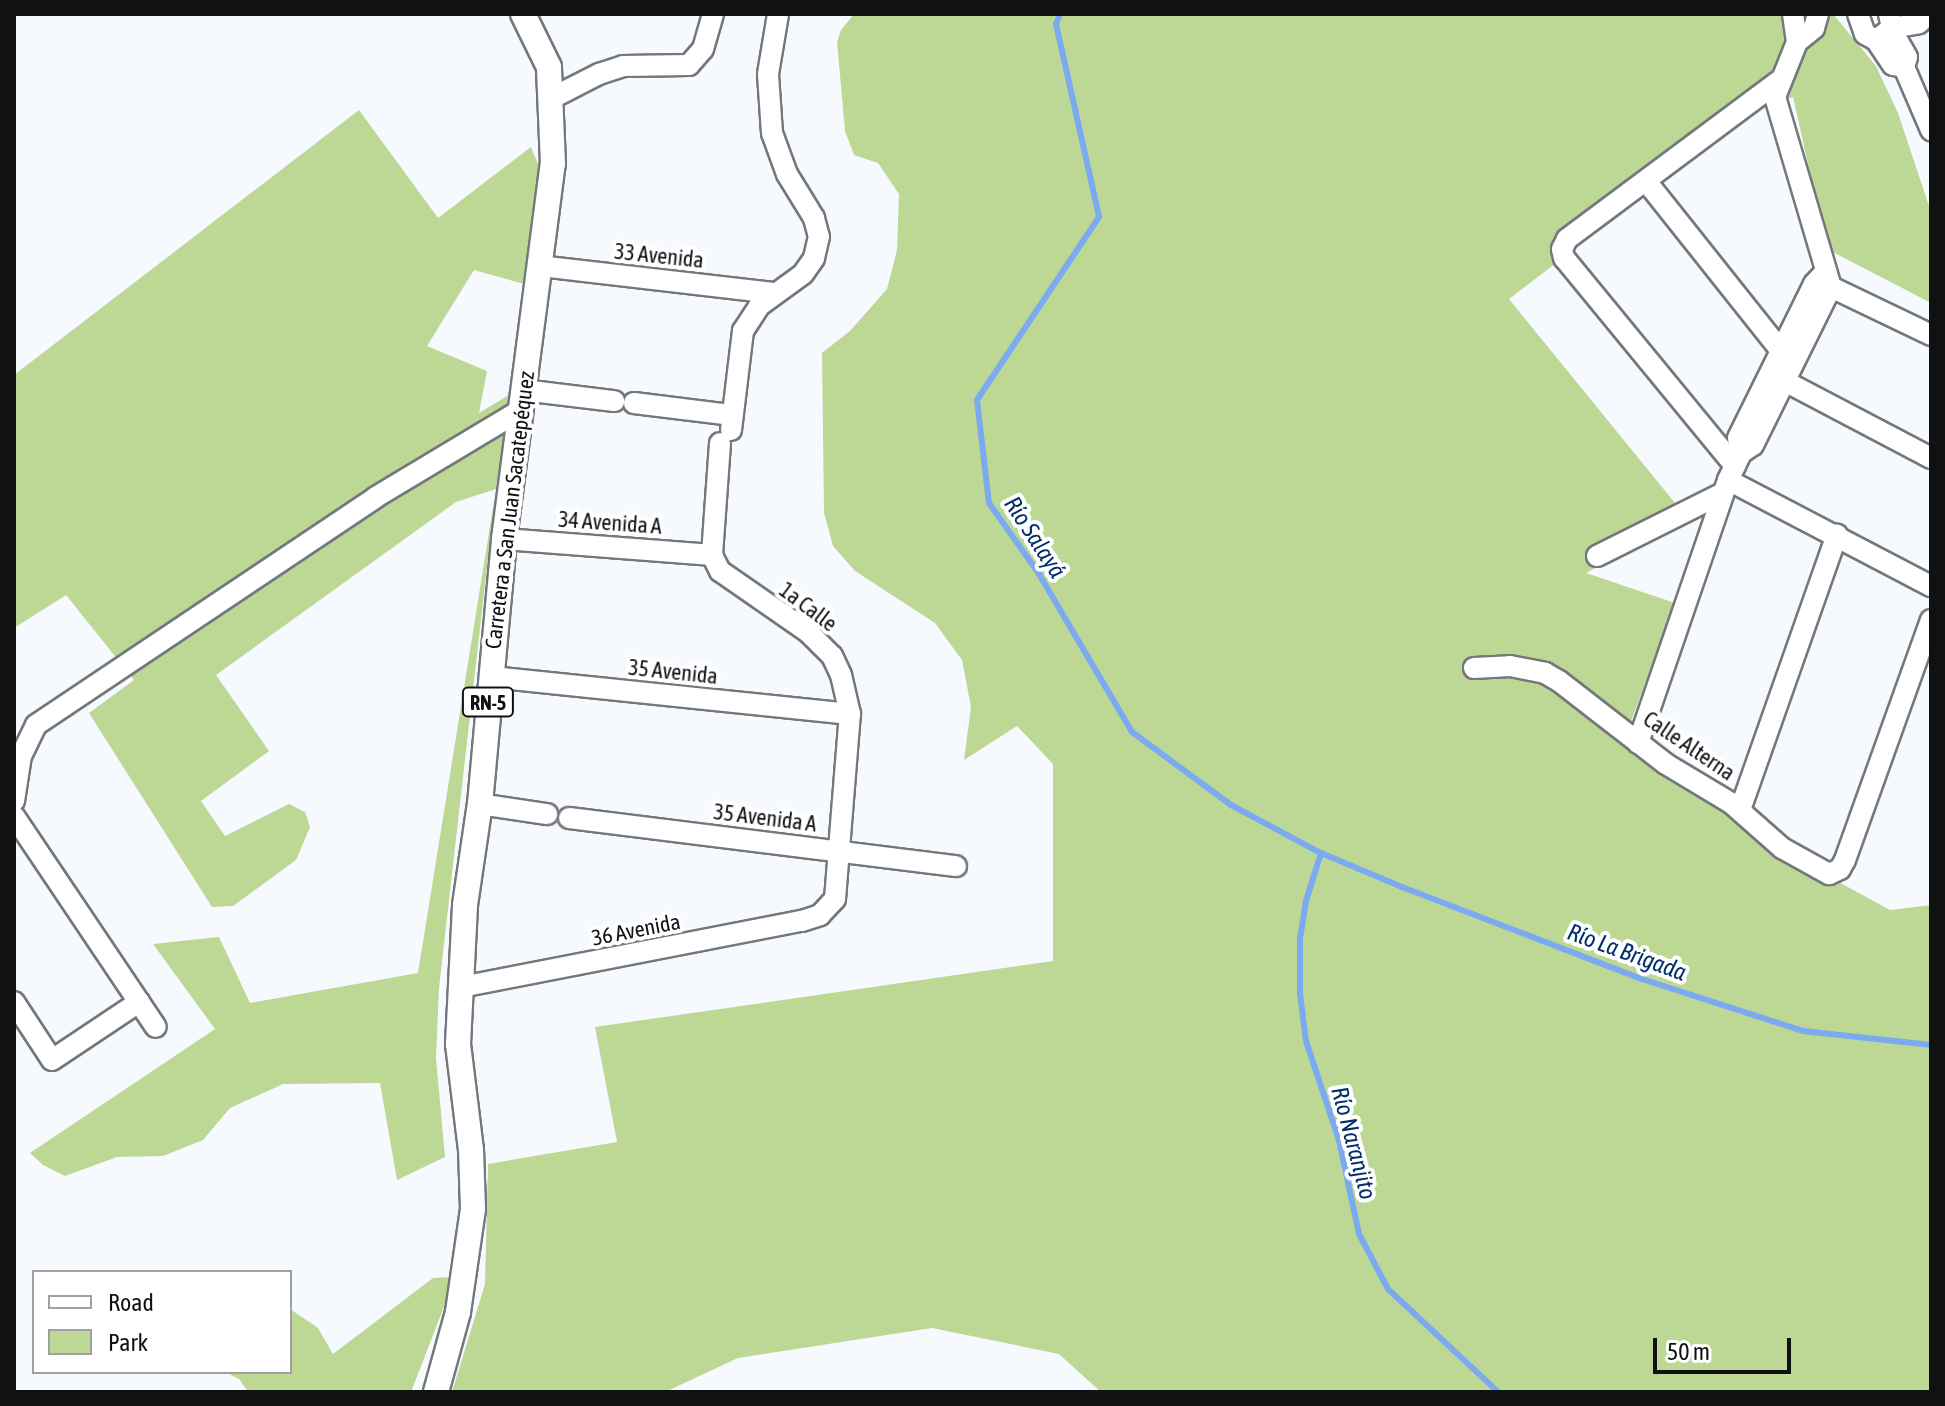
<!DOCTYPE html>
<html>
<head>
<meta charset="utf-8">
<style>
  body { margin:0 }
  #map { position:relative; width:1945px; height:1406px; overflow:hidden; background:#f6faff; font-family:"Asap Condensed",sans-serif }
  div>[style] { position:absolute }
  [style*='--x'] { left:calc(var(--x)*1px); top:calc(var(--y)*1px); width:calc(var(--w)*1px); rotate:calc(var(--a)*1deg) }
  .green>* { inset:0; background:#bdd795 }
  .stream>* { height:6px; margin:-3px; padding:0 3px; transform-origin:3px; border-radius:3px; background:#7baaf1 }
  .roads { filter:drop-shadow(2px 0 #74777b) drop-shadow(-2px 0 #74777b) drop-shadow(0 2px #74777b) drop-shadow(0 -2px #74777b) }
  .minor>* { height:20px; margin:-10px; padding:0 10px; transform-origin:10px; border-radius:10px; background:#fff }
  .major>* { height:24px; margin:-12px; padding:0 12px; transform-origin:12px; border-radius:12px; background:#fff }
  span { translate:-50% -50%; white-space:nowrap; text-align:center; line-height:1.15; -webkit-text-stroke:8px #fff; paint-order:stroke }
  .shield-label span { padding:2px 6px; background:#fff; border:2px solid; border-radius:6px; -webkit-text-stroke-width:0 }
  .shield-label { font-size:20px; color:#101113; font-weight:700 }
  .street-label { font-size:22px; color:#101113 }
  .water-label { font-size:24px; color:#022e6b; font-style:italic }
  .frame { position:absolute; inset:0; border:16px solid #101113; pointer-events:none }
  .legend { position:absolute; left:32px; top:1270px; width:260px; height:104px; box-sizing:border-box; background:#fff; border:2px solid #9fa0a1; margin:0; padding:10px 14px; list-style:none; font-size:24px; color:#101113 }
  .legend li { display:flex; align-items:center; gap:16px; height:40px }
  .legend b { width:40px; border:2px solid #9fa0a1 }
  .scale { position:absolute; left:1653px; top:1338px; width:138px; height:36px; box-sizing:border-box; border:4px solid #101113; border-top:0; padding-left:10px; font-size:24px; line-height:28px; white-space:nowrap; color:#101113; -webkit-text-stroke:6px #fff; paint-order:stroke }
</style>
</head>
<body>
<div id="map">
  <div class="green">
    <i style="clip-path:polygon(854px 14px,1833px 14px,1876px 66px,1898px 113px,1931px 212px,1931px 303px,1827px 249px,1793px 97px,1755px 111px,1509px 299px,1688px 519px,1586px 573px,1675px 603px,1627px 732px,1782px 851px,1890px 910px,1931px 905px,1931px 1392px,1101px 1392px,1059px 1354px,932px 1328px,738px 1358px,665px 1392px,452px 1392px,485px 1284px,488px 1164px,617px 1142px,595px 1027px,1053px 961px,1053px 764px,1017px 726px,964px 760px,971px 707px,962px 660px,935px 623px,855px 571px,833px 546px,824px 513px,822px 353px,850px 331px,887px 289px,897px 250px,899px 194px,878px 163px,854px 155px,845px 131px,837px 42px,841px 30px)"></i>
    <i style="clip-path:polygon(359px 110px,438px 218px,531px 147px,540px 169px,524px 284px,474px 270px,427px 346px,487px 371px,479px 413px,512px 393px,496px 488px,439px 988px,436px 1058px,445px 1157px,397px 1180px,380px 1083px,283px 1084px,230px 1108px,203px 1140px,163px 1156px,117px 1157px,65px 1176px,43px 1165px,30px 1153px,215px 1029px,153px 944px,219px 937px,250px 1003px,418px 973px,496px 489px,456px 502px,216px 675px,269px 751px,201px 801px,225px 836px,289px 804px,305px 812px,310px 827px,296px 860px,233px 906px,212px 907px,89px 713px,134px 680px,66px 595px,14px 628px,14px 375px)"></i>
    <i style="clip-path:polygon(451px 1277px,445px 1304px,411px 1392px,248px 1392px,239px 1379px,225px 1372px,290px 1372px,290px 1309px,318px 1328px,333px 1354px,433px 1278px)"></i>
  </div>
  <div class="stream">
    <i style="--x:1060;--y:14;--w:11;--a:112"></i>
    <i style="--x:1056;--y:24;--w:198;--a:77.4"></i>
    <i style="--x:1099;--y:217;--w:220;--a:123.7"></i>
    <i style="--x:977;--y:400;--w:104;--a:83.4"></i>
    <i style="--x:989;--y:503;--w:87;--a:54.8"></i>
    <i style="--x:1039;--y:574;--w:183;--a:59.5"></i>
    <i style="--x:1132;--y:732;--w:123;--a:36.4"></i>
    <i style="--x:1231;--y:805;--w:102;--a:28.1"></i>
    <i style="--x:1321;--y:853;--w:88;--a:22.8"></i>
    <i style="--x:1402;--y:887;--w:257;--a:21"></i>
    <i style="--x:1642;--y:979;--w:169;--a:17.9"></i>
    <i style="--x:1803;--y:1031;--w:129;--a:6.2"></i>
    <i style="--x:1321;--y:853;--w:50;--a:107.4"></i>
    <i style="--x:1306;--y:901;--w:37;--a:99"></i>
    <i style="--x:1300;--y:938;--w:55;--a:90"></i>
    <i style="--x:1300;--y:993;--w:48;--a:82.9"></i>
    <i style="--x:1306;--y:1041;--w:104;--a:71.6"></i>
    <i style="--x:1339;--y:1140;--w:96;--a:78"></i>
    <i style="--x:1359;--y:1234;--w:62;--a:62.2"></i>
    <i style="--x:1388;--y:1289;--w:151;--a:43.1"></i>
  </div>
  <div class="roads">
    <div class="minor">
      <i style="--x:1793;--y:14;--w:28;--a:82"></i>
      <i style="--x:1858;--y:14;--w:21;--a:71"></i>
      <i style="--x:1865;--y:34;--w:13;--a:29"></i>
      <i style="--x:1876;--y:40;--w:20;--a:-37"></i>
      <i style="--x:1892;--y:28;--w:14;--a:-102"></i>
      <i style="--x:1892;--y:28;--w:27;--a:-10"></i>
      <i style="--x:1919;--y:23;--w:13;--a:-45"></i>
      <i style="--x:1876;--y:40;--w:30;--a:56"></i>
      <i style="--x:1893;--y:65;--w:11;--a:10"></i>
      <i style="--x:1904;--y:67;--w:10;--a:-73"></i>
      <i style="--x:1907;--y:57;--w:32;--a:-120"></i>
      <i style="--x:1904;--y:67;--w:69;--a:66.8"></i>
      <i style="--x:552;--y:98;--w:53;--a:-27.1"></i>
      <i style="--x:599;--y:74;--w:25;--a:-18"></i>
      <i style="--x:623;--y:66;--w:66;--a:-0.9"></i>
      <i style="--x:689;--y:65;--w:21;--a:-49"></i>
      <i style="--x:703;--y:49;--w:36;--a:-74"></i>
      <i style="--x:1646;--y:181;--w:217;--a:51.5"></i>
      <i style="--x:540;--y:266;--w:236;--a:6.6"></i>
      <i style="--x:1831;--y:287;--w:111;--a:25.6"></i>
      <i style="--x:1775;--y:376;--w:176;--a:27.7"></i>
      <i style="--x:523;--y:390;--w:92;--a:6.9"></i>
      <i style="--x:634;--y:403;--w:99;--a:7"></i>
      <i style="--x:731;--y:430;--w:100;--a:-83.1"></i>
      <i style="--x:743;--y:331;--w:30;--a:-57"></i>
      <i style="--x:759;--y:306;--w:54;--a:-36"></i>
      <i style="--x:803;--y:274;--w:19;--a:-55"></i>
      <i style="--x:814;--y:258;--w:22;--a:-77"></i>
      <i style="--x:819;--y:237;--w:20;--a:-105"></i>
      <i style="--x:814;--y:218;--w:52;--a:-121.5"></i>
      <i style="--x:787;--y:174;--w:44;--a:-110.1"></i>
      <i style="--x:772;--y:133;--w:59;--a:-93.9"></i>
      <i style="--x:768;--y:74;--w:61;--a:-80.5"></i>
      <i style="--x:1741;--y:453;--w:15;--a:-101"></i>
      <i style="--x:1738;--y:438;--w:172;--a:-63.7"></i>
      <i style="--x:1814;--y:284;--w:16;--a:-47"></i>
      <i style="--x:1735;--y:466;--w:269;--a:-129.4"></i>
      <i style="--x:1564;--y:258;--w:9;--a:-103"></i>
      <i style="--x:1562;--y:249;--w:11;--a:-63"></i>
      <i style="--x:1567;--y:239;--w:263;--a:-36.7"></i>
      <i style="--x:1728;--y:480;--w:229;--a:27.6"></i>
      <i style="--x:504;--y:539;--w:209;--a:4.4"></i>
      <i style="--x:1597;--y:556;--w:141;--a:-26.6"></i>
      <i style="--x:1474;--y:668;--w:36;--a:-3"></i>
      <i style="--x:1510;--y:666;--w:36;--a:11"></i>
      <i style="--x:1545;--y:673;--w:16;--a:30"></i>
      <i style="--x:1559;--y:681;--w:135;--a:37.8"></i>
      <i style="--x:1666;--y:764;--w:76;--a:31"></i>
      <i style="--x:1731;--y:803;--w:68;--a:41.4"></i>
      <i style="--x:1782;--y:848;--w:54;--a:29"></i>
      <i style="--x:1829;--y:874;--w:12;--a:-24"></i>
      <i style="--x:1840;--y:869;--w:10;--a:-61"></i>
      <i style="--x:1845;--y:860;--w:255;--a:-70.3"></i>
      <i style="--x:492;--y:677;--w:360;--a:5.9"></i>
      <i style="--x:1638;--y:743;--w:278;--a:-71.1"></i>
      <i style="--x:1728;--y:480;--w:30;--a:-64"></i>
      <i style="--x:1741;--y:453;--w:14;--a:-34"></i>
      <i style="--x:1753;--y:445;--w:176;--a:-63.7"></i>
      <i style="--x:1831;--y:287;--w:198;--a:-106.4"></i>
      <i style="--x:1775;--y:97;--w:59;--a:-68.2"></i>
      <i style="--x:1797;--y:42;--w:22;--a:-39"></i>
      <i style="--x:1814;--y:28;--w:15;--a:-74"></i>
      <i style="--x:14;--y:801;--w:46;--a:-81.2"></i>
      <i style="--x:21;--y:756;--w:34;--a:-64"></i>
      <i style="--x:36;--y:725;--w:409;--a:-33.8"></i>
      <i style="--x:376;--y:497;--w:169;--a:-31"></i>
      <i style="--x:480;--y:804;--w:68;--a:8.5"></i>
      <i style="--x:1740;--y:810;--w:292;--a:-70.6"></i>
      <i style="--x:14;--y:816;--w:254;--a:56.1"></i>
      <i style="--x:569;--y:818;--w:390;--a:7.1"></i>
      <i style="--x:461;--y:987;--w:347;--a:-11"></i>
      <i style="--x:802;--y:921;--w:19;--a:-18"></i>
      <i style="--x:820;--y:915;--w:22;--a:-47"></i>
      <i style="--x:835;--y:899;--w:186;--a:-85.4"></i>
      <i style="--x:850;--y:714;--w:40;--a:-103"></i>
      <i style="--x:841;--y:675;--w:21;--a:-115"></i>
      <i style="--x:832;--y:656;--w:34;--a:-135"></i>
      <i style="--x:808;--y:632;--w:107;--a:-145.3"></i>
      <i style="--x:720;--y:571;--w:18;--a:-117"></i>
      <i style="--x:712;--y:555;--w:112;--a:-85.9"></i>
      <i style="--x:14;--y:1002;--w:69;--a:56.8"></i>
      <i style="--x:52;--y:1060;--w:105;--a:-33.7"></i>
    </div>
    <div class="major">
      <i style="--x:436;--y:1392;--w:83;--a:-74.6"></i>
      <i style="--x:458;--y:1312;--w:104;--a:-81.7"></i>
      <i style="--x:473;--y:1209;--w:59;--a:-91.9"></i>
      <i style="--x:471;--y:1150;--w:107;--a:-97"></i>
      <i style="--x:458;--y:1044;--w:139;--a:-87.1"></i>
      <i style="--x:465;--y:905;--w:102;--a:-81.6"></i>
      <i style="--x:480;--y:804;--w:266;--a:-84.8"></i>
      <i style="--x:504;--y:539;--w:378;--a:-82.6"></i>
      <i style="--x:553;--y:164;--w:97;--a:-92.4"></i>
      <i style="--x:549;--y:67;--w:59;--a:-116.1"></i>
    </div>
  </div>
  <div class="shield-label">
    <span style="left:488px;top:702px">RN-5</span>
  </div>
  <div class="street-label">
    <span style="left:659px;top:256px;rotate:6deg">33 Avenida</span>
    <span style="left:510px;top:510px;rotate:-83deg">Carretera a San Juan Sacatepéquez</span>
    <span style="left:610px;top:523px;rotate:4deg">34 Avenida A</span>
    <span style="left:808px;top:607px;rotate:37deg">1a Calle</span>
    <span style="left:673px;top:672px;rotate:6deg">35 Avenida</span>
    <span style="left:1689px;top:746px;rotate:34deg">Calle Alterna</span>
    <span style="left:765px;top:818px;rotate:7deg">35 Avenida A</span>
    <span style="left:636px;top:930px;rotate:-11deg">36 Avenida</span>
  </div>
  <div class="water-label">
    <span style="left:1035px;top:537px;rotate:57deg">Río Salayá</span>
    <span style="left:1627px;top:952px;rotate:20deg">Río La Brigada</span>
    <span style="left:1354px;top:1143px;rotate:75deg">Río Naranjito</span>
  </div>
  <div class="frame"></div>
  <ul class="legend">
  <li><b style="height:10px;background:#fff"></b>Road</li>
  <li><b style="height:22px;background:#bdd795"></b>Park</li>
  </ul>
  <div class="scale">50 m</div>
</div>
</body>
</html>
